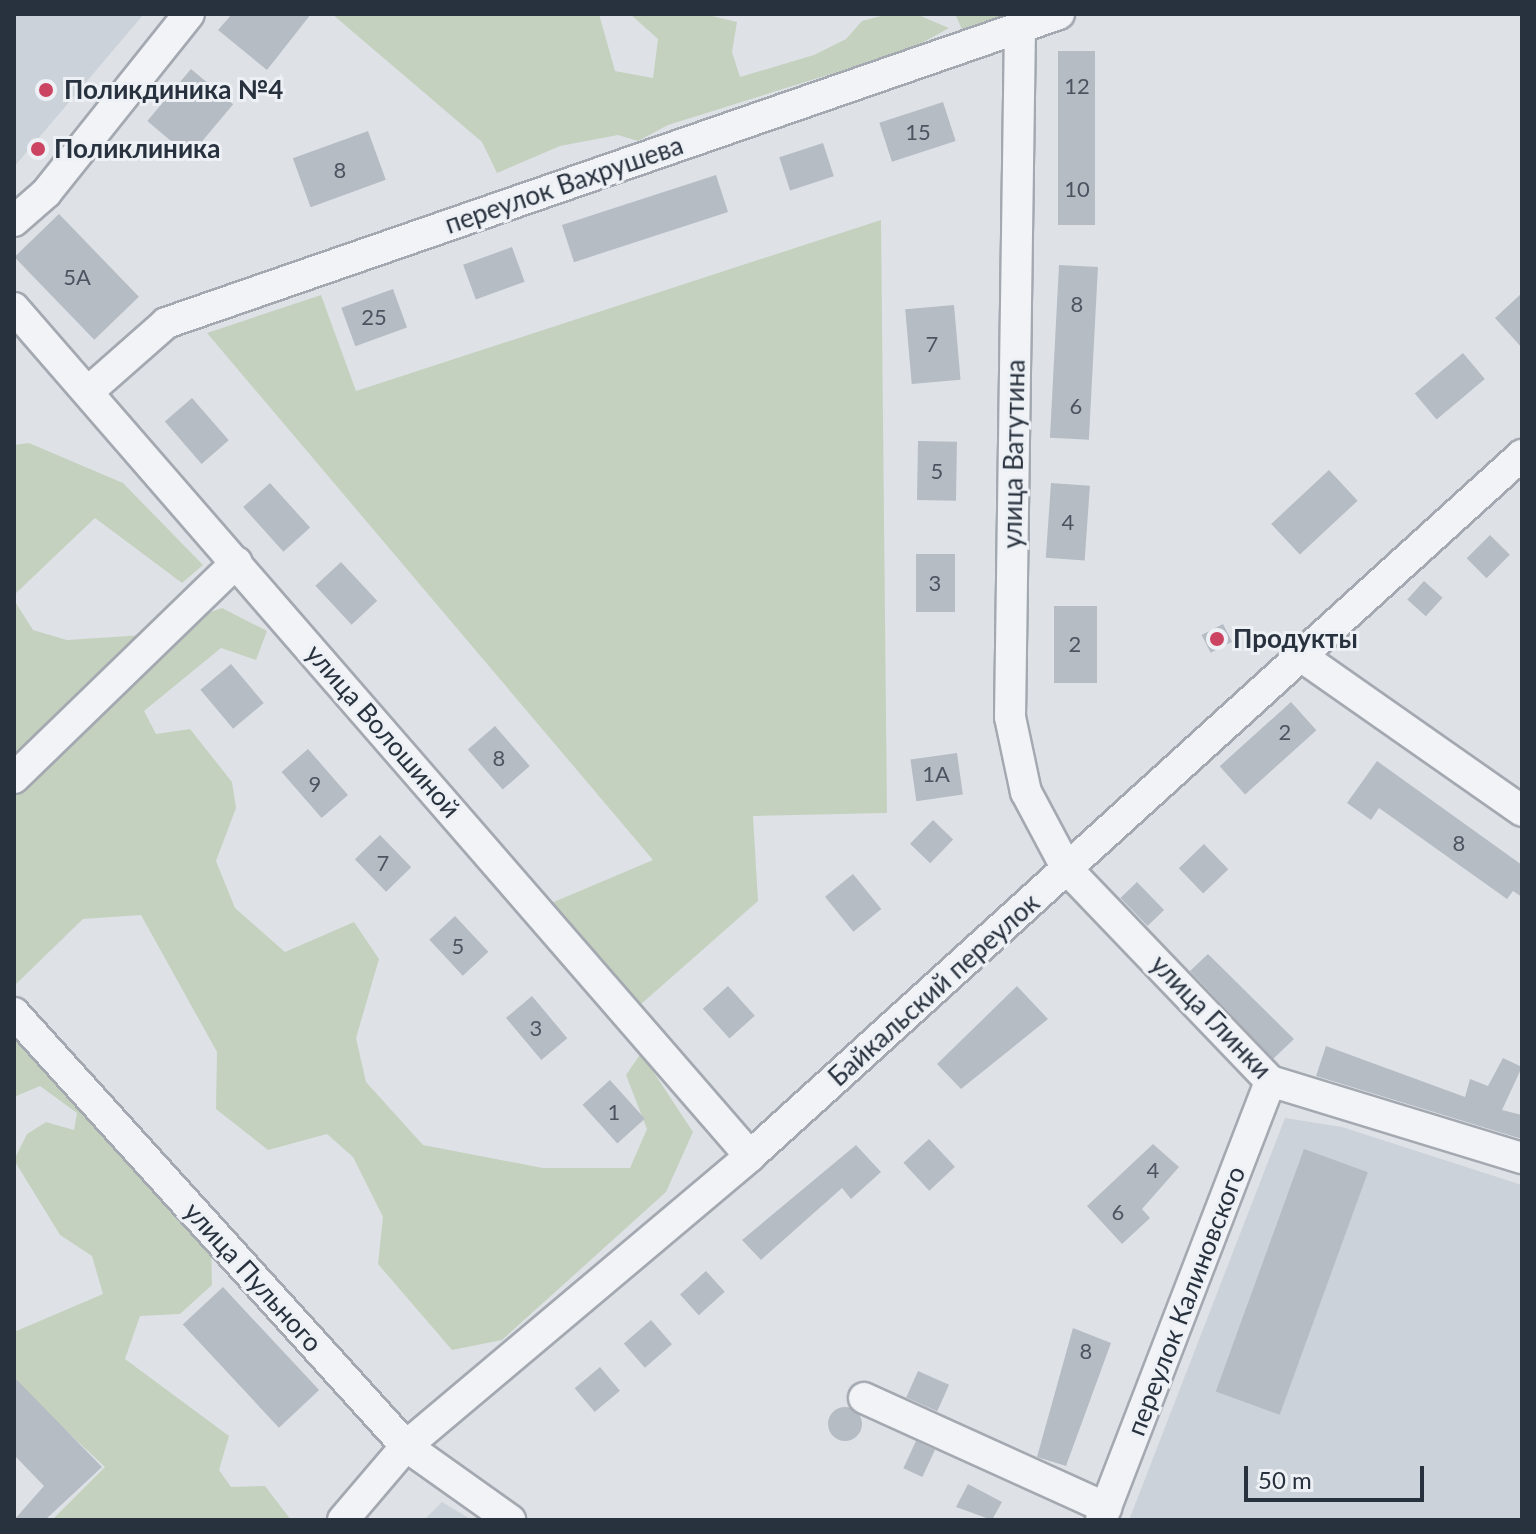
<!DOCTYPE html>
<html>
<head>
<meta charset="utf-8">
<style>
  body { margin:0 }
  #map { position:relative; width:1536px; height:1534px; overflow:hidden; background:#dee2e7; font-family:Lato,sans-serif }
  div>[style] { position:absolute }
  [style*='--x'] { left:calc(var(--x)*1px); top:calc(var(--y)*1px); width:calc(var(--w)*1px); rotate:calc(var(--a)*1deg) }
  .built>* { inset:0; background:#ccd2d9 }
  .green>* { inset:0; background:#c5d1bf }
  .building>* { inset:0; background:#b5bcc4; transform-origin:0 0 }
  .round { border-radius:50% }
  .roads { filter:drop-shadow(2px 0 #a4a9b1) drop-shadow(-2px 0 #a4a9b1) drop-shadow(0 2px #a4a9b1) drop-shadow(0 -2px #a4a9b1) }
  .minor>* { height:30px; margin:-15px; padding:0 15px; transform-origin:15px; border-radius:15px; background:#f1f3f6 }
  .dots>* { width:22px; height:22px; translate:-50% -50%; box-sizing:border-box; border:4px solid #edf1f5; border-radius:50% }
  span { translate:-50% -50%; white-space:nowrap; text-align:center; line-height:1.15; -webkit-text-stroke:6px #edf1f5; paint-order:stroke }
  .number-label { font-size:22px; color:#4b5460 }
  .number-label span { -webkit-text-stroke-width:0 }
  .poi-label { font-size:26px; color:#28313e; font-weight:700 }
  .left { translate:0 -50%; text-align:left }
  .street-label { font-size:26px; color:#28313e }
  .frame { position:absolute; inset:0; border:16px solid #28313e; pointer-events:none }
  .scale { position:absolute; left:1244px; top:1466px; width:180px; height:36px; box-sizing:border-box; border:4px solid #28313e; border-top:0; padding-left:10px; font-size:24px; line-height:28px; white-space:nowrap; color:#28313e; -webkit-text-stroke:6px #edf1f5; paint-order:stroke }
</style>
</head>
<body>
<div id="map">
  <div class="built">
    <i style="clip-path:polygon(14px 14px,144px 14px,14px 167px)"></i>
    <i style="clip-path:polygon(1285px 1118px,1342px 1127px,1522px 1185px,1522px 1520px,1129px 1520px)"></i>
    <i style="clip-path:polygon(442px 1502px,472px 1520px,424px 1520px)"></i>
  </div>
  <div class="green">
    <i style="clip-path:polygon(332px 14px,599px 14px,615px 71px,653px 78px,658px 39px,630px 14px,704px 14px,737px 22px,732px 52px,740px 77px,814px 55px,846px 39px,862px 21px,888px 14px,916px 14px,949px 28px,911px 49px,668px 125px,638px 141px,618px 135px,560px 146px,497px 173px,482px 142px)"></i>
    <i style="clip-path:polygon(955px 14px,1024px 14px,964px 34px)"></i>
    <i style="clip-path:polygon(881px 220px,887px 813px,753px 816px,758px 901px,640px 1005px,549px 904px,653px 860px,207px 333px,321px 295px,356px 391px)"></i>
    <i style="clip-path:polygon(29px 443px,123px 483px,203px 565px,182px 583px,95px 518px,14px 595px,14px 445px)"></i>
    <i style="clip-path:polygon(14px 600px,33px 630px,67px 640px,144px 635px,222px 608px,267px 631px,256px 660px,221px 648px,144px 711px,156px 734px,190px 729px,232px 782px,236px 808px,216px 861px,235px 908px,285px 952px,354px 922px,379px 959px,356px 1038px,366px 1082px,423px 1145px,543px 1168px,630px 1168px,647px 1129px,626px 1075px,641px 1053px,693px 1132px,666px 1192px,502px 1340px,452px 1350px,378px 1264px,383px 1217px,353px 1157px,327px 1134px,268px 1150px,216px 1109px,217px 1052px,141px 915px,83px 919px,14px 986px)"></i>
    <i style="clip-path:polygon(14px 1020px,211px 1240px,212px 1285px,180px 1314px,140px 1316px,125px 1359px,229px 1436px,219px 1470px,231px 1487px,265px 1486px,291px 1520px,52px 1520px,105px 1467px,14px 1382px,14px 1332px,103px 1294px,92px 1256px,60px 1235px,14px 1160px,27px 1134px,46px 1122px,74px 1130px,77px 1113px,40px 1086px,14px 1097px)"></i>
  </div>
  <div class="building">
    <i style="clip-path:polygon(232px 14px,311px 14px,267px 70px,218px 30px)"></i>
    <i style="left:1095px;top:51px;width:174px;height:37px;rotate:90deg"></i>
    <i style="left:191px;top:69px;width:55px;height:68px;rotate:40deg"></i>
    <i style="left:943px;top:102px;width:41px;height:67px;rotate:72deg"></i>
    <i style="left:368px;top:131px;width:52px;height:80px;rotate:70deg"></i>
    <i style="left:823px;top:143px;width:35px;height:46px;rotate:72deg"></i>
    <i style="left:716px;top:175px;width:39px;height:162px;rotate:72deg"></i>
    <i style="left:59px;top:214px;width:115px;height:62px;rotate:46deg"></i>
    <i style="left:512px;top:247px;width:37px;height:52px;rotate:70deg"></i>
    <i style="left:1059px;top:265px;width:39px;height:173px;rotate:3deg"></i>
    <i style="left:393px;top:289px;width:41px;height:55px;rotate:70deg"></i>
    <i style="clip-path:polygon(1522px 293px,1522px 348px,1495px 318px)"></i>
    <i style="left:954px;top:305px;width:75px;height:49px;rotate:85deg"></i>
    <i style="left:1463px;top:353px;width:34px;height:63px;rotate:50deg"></i>
    <i style="left:192px;top:398px;width:56px;height:36px;rotate:49deg"></i>
    <i style="left:918px;top:441px;width:39px;height:59px;rotate:1deg"></i>
    <i style="left:1329px;top:470px;width:42px;height:79px;rotate:47deg"></i>
    <i style="left:270px;top:483px;width:60px;height:36px;rotate:48deg"></i>
    <i style="left:1051px;top:483px;width:39px;height:75px;rotate:4deg"></i>
    <i style="left:1490px;top:535px;width:28px;height:33px;rotate:45deg"></i>
    <i style="left:916px;top:554px;width:39px;height:58px"></i>
    <i style="left:341px;top:562px;width:53px;height:35px;rotate:47deg"></i>
    <i style="left:1424px;top:581px;width:25px;height:25px;rotate:42deg"></i>
    <i style="left:1054px;top:606px;width:43px;height:77px"></i>
    <i style="left:1223px;top:624px;width:20px;height:24px;rotate:63deg"></i>
    <i style="left:231px;top:664px;width:51px;height:40px;rotate:50deg"></i>
    <i style="left:1291px;top:702px;width:38px;height:96px;rotate:48deg"></i>
    <i style="left:495px;top:726px;width:53px;height:36px;rotate:49deg"></i>
    <i style="left:308px;top:749px;width:61px;height:35px;rotate:49deg"></i>
    <i style="left:957px;top:753px;width:42px;height:47px;rotate:82deg"></i>
    <i style="clip-path:polygon(1377px 761px,1522px 865px,1522px 897px,1513px 891px,1507px 899px,1379px 808px,1371px 820px,1347px 803px)"></i>
    <i style="left:933px;top:820px;width:28px;height:33px;rotate:44deg"></i>
    <i style="left:380px;top:835px;width:45px;height:35px;rotate:46deg"></i>
    <i style="left:1204px;top:844px;width:35px;height:35px;rotate:46deg"></i>
    <i style="left:853px;top:874px;width:45px;height:36px;rotate:51deg"></i>
    <i style="left:1137px;top:882px;width:39px;height:23px;rotate:46deg"></i>
    <i style="left:455px;top:916px;width:49px;height:35px;rotate:47deg"></i>
    <i style="clip-path:polygon(1208px 954px,1294px 1039px,1273px 1059px,1190px 971px)"></i>
    <i style="left:728px;top:986px;width:40px;height:34px;rotate:48deg"></i>
    <i style="clip-path:polygon(1017px 986px,1048px 1019px,961px 1089px,937px 1064px)"></i>
    <i style="left:532px;top:996px;width:55px;height:34px;rotate:50deg"></i>
    <i style="clip-path:polygon(1326px 1046px,1465px 1097px,1470px 1079px,1488px 1086px,1503px 1058px,1522px 1067px,1502px 1110px,1522px 1115px,1522px 1139px,1316px 1076px)"></i>
    <i style="left:610px;top:1080px;width:52px;height:37px;rotate:48deg"></i>
    <i style="left:929px;top:1139px;width:38px;height:35px;rotate:47deg"></i>
    <i style="clip-path:polygon(1153px 1144px,1179px 1167px,1142px 1209px,1150px 1218px,1122px 1244px,1087px 1206px)"></i>
    <i style="clip-path:polygon(856px 1145px,881px 1172px,851px 1199px,842px 1188px,761px 1260px,742px 1240px)"></i>
    <i style="left:1304px;top:1149px;width:68px;height:258px;rotate:20deg"></i>
    <i style="left:706px;top:1271px;width:28px;height:35px;rotate:48deg"></i>
    <i style="left:223px;top:1287px;width:141px;height:55px;rotate:47deg"></i>
    <i style="left:651px;top:1320px;width:32px;height:36px;rotate:49deg"></i>
    <i style="clip-path:polygon(1073px 1328px,1111px 1343px,1066px 1466px,1037px 1457px)"></i>
    <i style="left:600px;top:1367px;width:31px;height:33px;rotate:50deg"></i>
    <i style="left:918px;top:1371px;width:34px;height:29px;rotate:24deg"></i>
    <i style="clip-path:polygon(14px 1377px,102px 1467px,45px 1520px,14px 1520px,44px 1486px,14px 1455px)"></i>
    <i class="round" style="left:828px;top:1407px;width:34px;height:34px"></i>
    <i style="left:916px;top:1441px;width:21px;height:30px;rotate:25deg"></i>
    <i style="clip-path:polygon(968px 1484px,1002px 1502px,992px 1520px,956px 1507px)"></i>
  </div>
  <div class="roads">
    <div class="minor">
      <i style="--x:1020;--y:27;--w:690;--a:90.83"></i>
      <i style="--x:1010;--y:717;--w:77;--a:78"></i>
      <i style="--x:1026;--y:792;--w:87;--a:62"></i>
      <i style="--x:1067;--y:869;--w:294;--a:46.2"></i>
      <i style="--x:1270;--y:1081;--w:264;--a:17"></i>
      <i style="--x:14;--y:221;--w:43;--a:-41.2"></i>
      <i style="--x:46;--y:193;--w:229;--a:-51.4"></i>
      <i style="--x:14;--y:308;--w:1123;--a:49.04"></i>
      <i style="--x:89;--y:391;--w:103;--a:-41.4"></i>
      <i style="--x:166;--y:323;--w:945;--a:-19.09"></i>
      <i style="--x:1301;--y:656;--w:270;--a:35"></i>
      <i style="--x:14;--y:778;--w:310;--a:-44.1"></i>
      <i style="--x:14;--y:1013;--w:584;--a:47.85"></i>
      <i style="--x:406;--y:1446;--w:128;--a:35.4"></i>
      <i style="--x:864;--y:1398;--w:266;--a:24.4"></i>
      <i style="--x:343;--y:1520;--w:97;--a:-49.6"></i>
      <i style="--x:406;--y:1446;--w:450;--a:-40.1"></i>
      <i style="--x:750;--y:1156;--w:1043;--a:-42.24"></i>
      <i style="--x:1101;--y:1520;--w:470;--a:-68.9"></i>
    </div>
  </div>
  <div class="dots">
    <i style="left:46px;top:90px;background:#cb4461"></i>
    <i style="left:38px;top:149px;background:#cb4461"></i>
    <i style="left:1217px;top:639px;background:#cb4461"></i>
  </div>
  <div class="number-label">
    <span style="left:1077px;top:86px">12</span>
    <span style="left:918px;top:132px">15</span>
    <span style="left:340px;top:170px">8</span>
    <span style="left:1077px;top:189px">10</span>
    <span style="left:77px;top:277px">5А</span>
    <span style="left:1077px;top:304px">8</span>
    <span style="left:374px;top:317px">25</span>
    <span style="left:932px;top:344px">7</span>
    <span style="left:1076px;top:406px">6</span>
    <span style="left:937px;top:471px">5</span>
    <span style="left:1068px;top:522px">4</span>
    <span style="left:935px;top:583px">3</span>
    <span style="left:1075px;top:644px">2</span>
    <span style="left:1285px;top:732px">2</span>
    <span style="left:499px;top:758px">8</span>
    <span style="left:936px;top:774px">1А</span>
    <span style="left:315px;top:784px">9</span>
    <span style="left:1459px;top:843px">8</span>
    <span style="left:383px;top:863px">7</span>
    <span style="left:458px;top:946px">5</span>
    <span style="left:536px;top:1028px">3</span>
    <span style="left:614px;top:1112px">1</span>
    <span style="left:1153px;top:1170px">4</span>
    <span style="left:1118px;top:1212px">6</span>
    <span style="left:1086px;top:1351px">8</span>
  </div>
  <div class="poi-label">
    <span class="left" style="left:64px;top:90px">Поликдиника №4</span>
    <span class="left" style="left:54px;top:149px">Поликлиника</span>
    <span class="left" style="left:1233px;top:639px">Продукты</span>
  </div>
  <div class="street-label">
    <span style="left:564px;top:185px;rotate:-19deg">переулок Вахрушева</span>
    <span style="left:1014px;top:454px;rotate:-89deg">улица Ватутина</span>
    <span style="left:383px;top:731px;rotate:49deg">улица Волошиной</span>
    <span style="left:934px;top:990px;rotate:-42deg">Байкальский переулок</span>
    <span style="left:1211px;top:1017px;rotate:46deg">улица Глинки</span>
    <span style="left:253px;top:1277px;rotate:48deg">улица Пульного</span>
    <span style="left:1186px;top:1301px;rotate:-69deg">переулок Калиновского</span>
  </div>
  <div class="frame"></div>
  <div class="scale">50 m</div>
</div>
</body>
</html>
